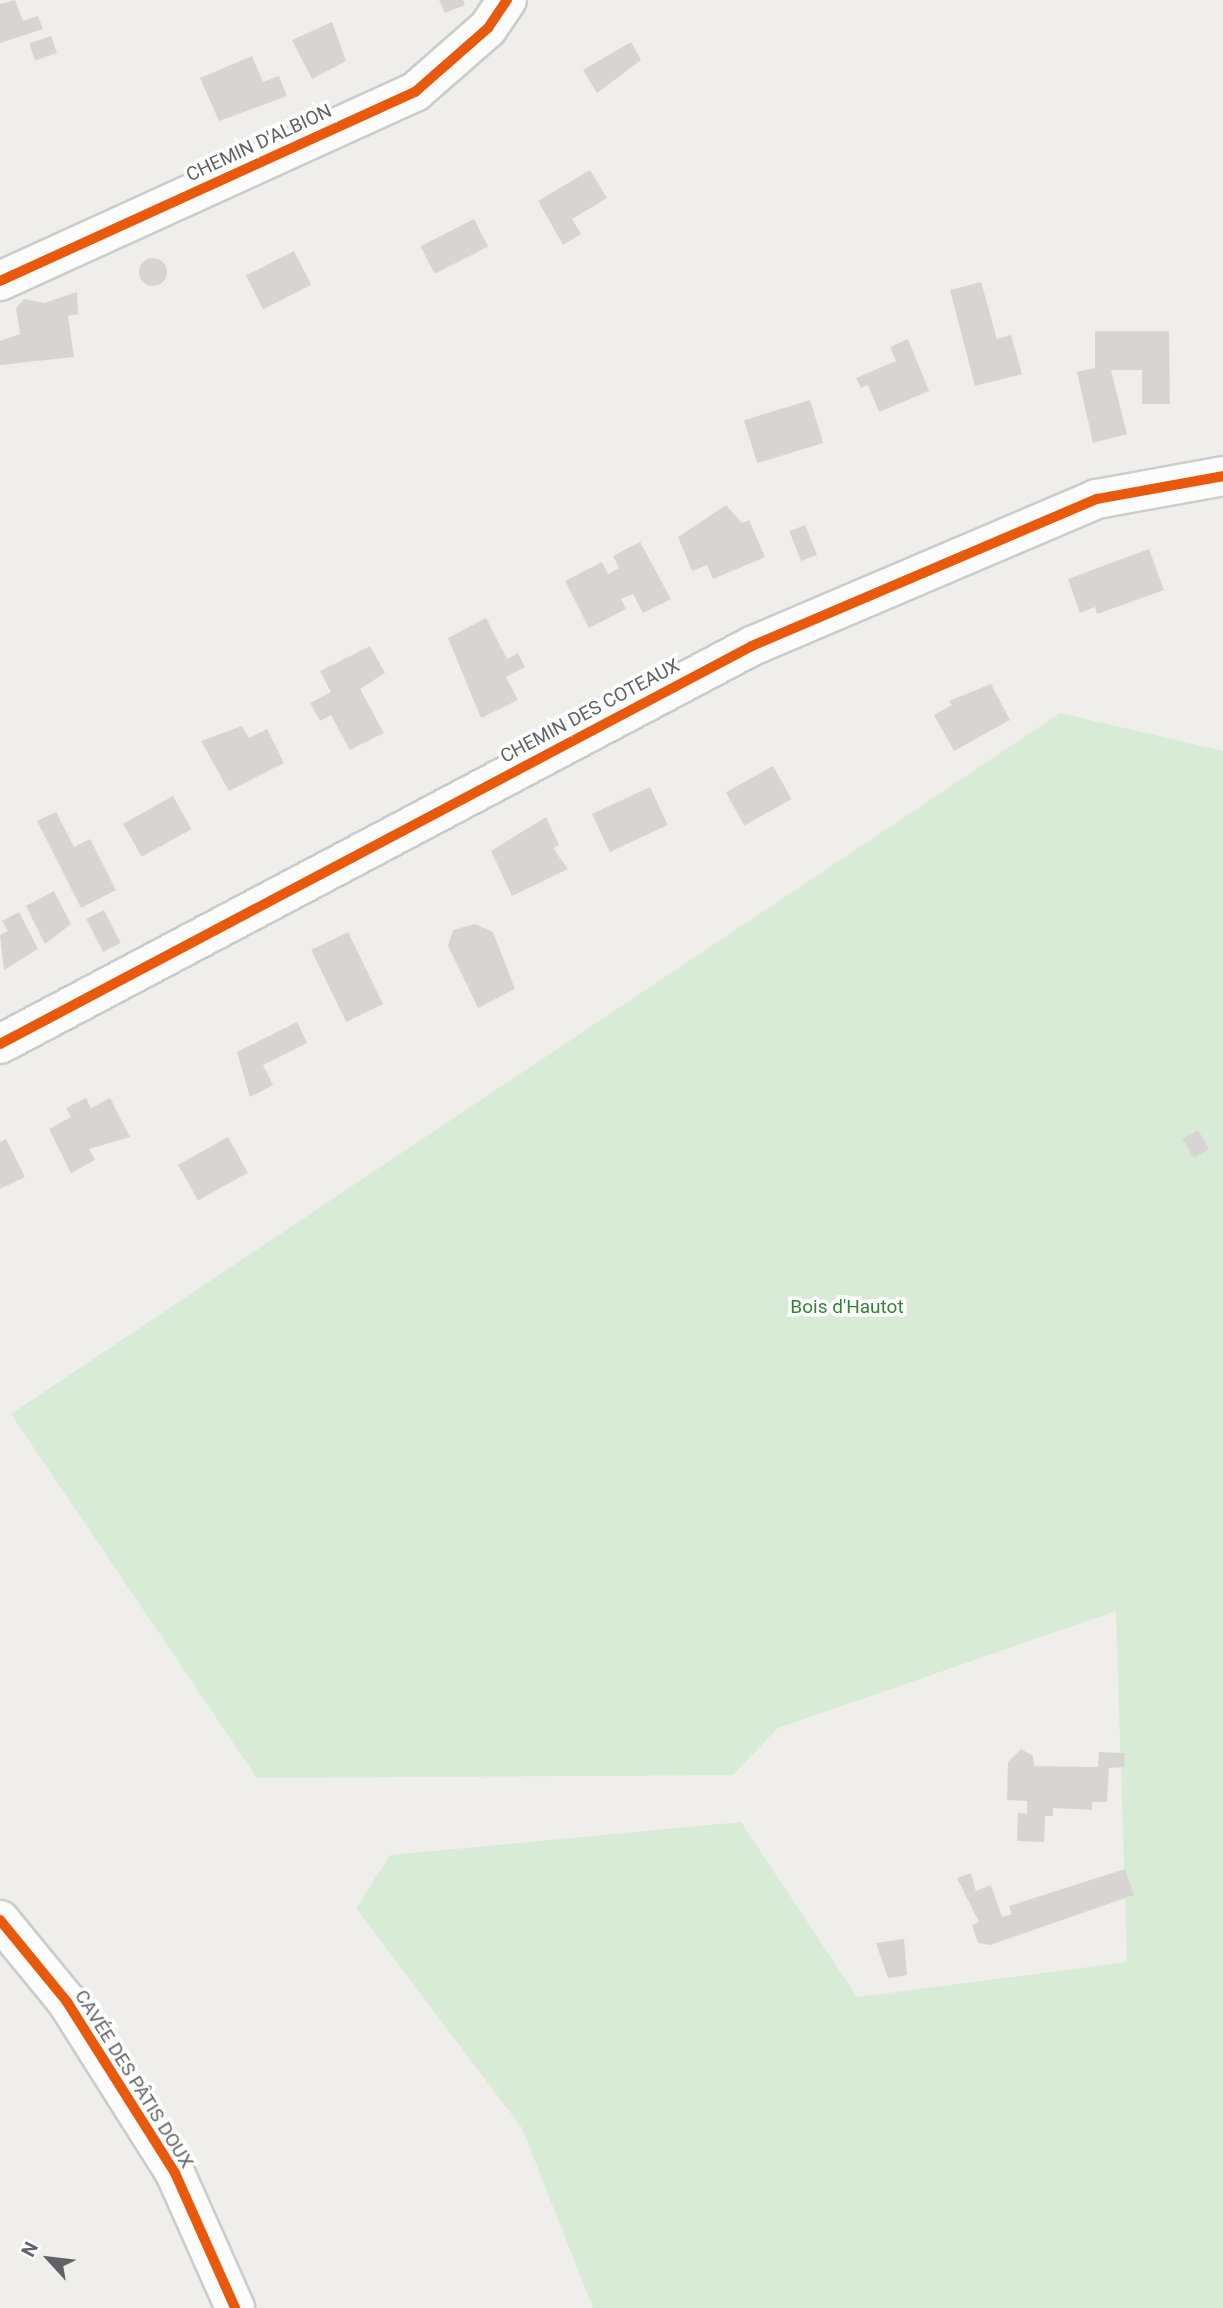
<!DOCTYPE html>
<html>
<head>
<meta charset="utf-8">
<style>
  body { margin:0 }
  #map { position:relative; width:1223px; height:2308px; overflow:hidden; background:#efeeea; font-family:Roboto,sans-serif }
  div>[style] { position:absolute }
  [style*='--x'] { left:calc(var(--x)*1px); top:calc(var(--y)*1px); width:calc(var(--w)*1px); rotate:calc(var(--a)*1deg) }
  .green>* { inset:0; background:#d8ebd6 }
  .building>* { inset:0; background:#d6d5d3; transform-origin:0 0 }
  .round { border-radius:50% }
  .roads { filter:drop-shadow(2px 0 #cbcccc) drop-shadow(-2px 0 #cbcccc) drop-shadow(0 2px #cbcccc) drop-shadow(0 -2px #cbcccc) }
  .street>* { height:38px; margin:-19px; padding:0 19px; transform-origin:19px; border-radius:19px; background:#fdfcfc }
  .cycleway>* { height:10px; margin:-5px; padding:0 5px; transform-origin:5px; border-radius:5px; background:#e8590c }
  span { translate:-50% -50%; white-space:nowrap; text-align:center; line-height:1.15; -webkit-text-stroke:7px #fff; paint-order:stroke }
  .street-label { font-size:19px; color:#5f6368 }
  .park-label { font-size:19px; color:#348238 }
  .north { position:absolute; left:14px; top:2224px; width:70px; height:70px; -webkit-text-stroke:5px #fff; paint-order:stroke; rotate:297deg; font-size:19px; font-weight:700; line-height:28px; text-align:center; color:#5f6368 }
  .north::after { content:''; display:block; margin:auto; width:24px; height:32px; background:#5f6368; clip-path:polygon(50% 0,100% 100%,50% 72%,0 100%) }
</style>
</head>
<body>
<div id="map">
  <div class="green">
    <i style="clip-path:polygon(1060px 713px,1223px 751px,1223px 2308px,593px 2308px,522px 2128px,356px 1908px,390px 1855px,741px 1822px,857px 1997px,1127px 1962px,1116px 1611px,778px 1728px,733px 1775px,257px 1778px,11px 1414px)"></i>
  </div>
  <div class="building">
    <i style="clip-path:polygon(15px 0,23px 21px,38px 16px,43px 29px,0 43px,0 4px)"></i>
    <i style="clip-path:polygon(439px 0,463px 0,465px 5px,445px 13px)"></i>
    <i style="clip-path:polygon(332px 22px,346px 61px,312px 79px,292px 40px)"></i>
    <i style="left:51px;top:36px;width:18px;height:23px;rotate:71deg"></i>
    <i style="clip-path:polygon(631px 42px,641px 60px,597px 93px,583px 70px)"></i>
    <i style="clip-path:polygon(252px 56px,263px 82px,279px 76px,287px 96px,219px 121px,200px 78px)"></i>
    <i style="clip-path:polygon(590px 170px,607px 198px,572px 219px,581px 234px,563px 245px,538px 201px)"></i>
    <i style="left:474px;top:219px;width:31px;height:60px;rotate:63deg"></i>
    <i style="left:294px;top:251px;width:38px;height:54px;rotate:63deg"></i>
    <i class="round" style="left:139px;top:258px;width:28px;height:28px"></i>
    <i style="clip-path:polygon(981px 282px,997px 339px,1011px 335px,1022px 374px,975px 386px,950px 290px)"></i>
    <i style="clip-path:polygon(77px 292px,78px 314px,68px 316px,74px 357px,0 365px,0 341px,20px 334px,16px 308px,24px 299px,44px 303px)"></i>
    <i style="clip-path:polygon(1095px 331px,1169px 331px,1170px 404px,1142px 404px,1142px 370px,1111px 370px,1127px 434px,1093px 443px,1077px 372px,1095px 368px)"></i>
    <i style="clip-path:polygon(908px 339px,929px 391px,879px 412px,868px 385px,861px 388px,856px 378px,896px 361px,890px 347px)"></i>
    <i style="left:810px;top:400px;width:45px;height:69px;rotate:73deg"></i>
    <i style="clip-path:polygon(726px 505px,742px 523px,749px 520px,765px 557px,713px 579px,707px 565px,692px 571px,678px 537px)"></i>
    <i style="left:805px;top:525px;width:32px;height:17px;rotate:68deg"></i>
    <i style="clip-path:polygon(640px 542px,671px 599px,643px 613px,633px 594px,621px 599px,626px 609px,589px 628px,565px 581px,602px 562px,608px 574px,619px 568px,613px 556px)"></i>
    <i style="clip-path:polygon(1149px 549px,1164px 590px,1097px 614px,1095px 607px,1080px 613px,1068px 579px)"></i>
    <i style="clip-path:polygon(486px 618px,507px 659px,518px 653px,525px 667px,506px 677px,518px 700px,481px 718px,448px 638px)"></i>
    <i style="clip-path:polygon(370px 646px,385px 673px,360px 689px,384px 733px,350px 750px,331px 715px,320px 721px,310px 703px,331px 692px,320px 671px)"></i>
    <i style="clip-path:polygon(991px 684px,1010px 720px,954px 751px,934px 715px,952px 705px,949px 701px)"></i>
    <i style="clip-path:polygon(242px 726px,249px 738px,267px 729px,284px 763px,229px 791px,201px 741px)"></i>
    <i style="left:773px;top:766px;width:38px;height:54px;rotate:61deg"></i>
    <i style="left:650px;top:787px;width:42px;height:64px;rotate:65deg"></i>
    <i style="left:173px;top:796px;width:38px;height:57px;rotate:61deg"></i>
    <i style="clip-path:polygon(56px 812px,74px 847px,90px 839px,116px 890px,81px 908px,37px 821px)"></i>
    <i style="clip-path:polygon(546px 817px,559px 845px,553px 848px,568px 869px,512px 896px,491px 851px)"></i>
    <i style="clip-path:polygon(54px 891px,71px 924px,45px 944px,26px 906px)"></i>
    <i style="left:104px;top:910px;width:37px;height:20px;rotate:63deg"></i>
    <i style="clip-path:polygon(19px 912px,38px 949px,4px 970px,0 935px,8px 931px,2px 921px)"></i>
    <i style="clip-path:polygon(475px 924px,493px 932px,515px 989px,478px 1008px,448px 946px,453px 930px)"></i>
    <i style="left:348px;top:932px;width:80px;height:41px;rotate:64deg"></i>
    <i style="clip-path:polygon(297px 1022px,307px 1043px,263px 1065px,273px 1085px,250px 1097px,237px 1052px)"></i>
    <i style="clip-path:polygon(86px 1098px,91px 1108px,110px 1098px,130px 1137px,89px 1149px,95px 1160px,71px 1173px,49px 1129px,71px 1117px,66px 1108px)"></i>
    <i style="left:1198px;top:1130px;width:22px;height:18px;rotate:60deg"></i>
    <i style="left:228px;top:1137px;width:41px;height:57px;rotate:61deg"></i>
    <i style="clip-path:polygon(6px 1139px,25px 1177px,0 1189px,0 1142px)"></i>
    <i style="clip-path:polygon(1021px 1749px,1033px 1756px,1034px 1766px,1098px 1767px,1099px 1752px,1125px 1753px,1124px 1767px,1109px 1768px,1107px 1802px,1092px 1802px,1092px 1810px,1053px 1808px,1053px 1816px,1045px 1816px,1044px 1842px,1017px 1841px,1018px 1813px,1027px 1814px,1027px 1801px,1007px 1800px,1008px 1762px)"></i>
    <i style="clip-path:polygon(1125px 1869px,1134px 1895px,990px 1945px,978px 1943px,972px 1925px,979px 1922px,957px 1878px,971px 1873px,976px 1891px,991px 1885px,1002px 1917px,1012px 1914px,1009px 1906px)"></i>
    <i style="clip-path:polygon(904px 1939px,907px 1975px,888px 1978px,876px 1943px)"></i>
  </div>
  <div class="roads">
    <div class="street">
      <i style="--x:0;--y:281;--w:456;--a:-24.5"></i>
      <i style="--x:415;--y:92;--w:97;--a:-41.2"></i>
      <i style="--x:488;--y:28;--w:34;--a:-56"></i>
      <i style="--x:0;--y:1044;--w:851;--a:-27.89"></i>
      <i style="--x:752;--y:646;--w:375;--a:-23.1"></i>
      <i style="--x:1097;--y:499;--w:128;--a:-10.3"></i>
      <i style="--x:0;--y:1920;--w:106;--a:50.7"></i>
      <i style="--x:67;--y:2002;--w:202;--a:57.7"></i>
      <i style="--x:175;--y:2173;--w:148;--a:66"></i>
    </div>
  </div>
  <div class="cycleway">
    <i style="--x:0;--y:281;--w:456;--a:-24.5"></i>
    <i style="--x:415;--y:92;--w:97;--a:-41.2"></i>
    <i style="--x:488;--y:28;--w:34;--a:-56"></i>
    <i style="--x:0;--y:1044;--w:851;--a:-27.89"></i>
    <i style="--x:752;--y:646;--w:375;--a:-23.1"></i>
    <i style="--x:1097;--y:499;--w:128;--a:-10.3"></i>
    <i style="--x:0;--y:1920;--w:106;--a:50.7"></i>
    <i style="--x:67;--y:2002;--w:202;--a:57.7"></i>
    <i style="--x:175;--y:2173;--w:148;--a:66"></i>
  </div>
  <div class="street-label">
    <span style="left:259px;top:143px;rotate:-25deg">CHEMIN D'ALBION</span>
    <span style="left:590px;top:711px;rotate:-28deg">CHEMIN DES COTEAUX</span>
    <span style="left:134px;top:2079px;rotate:58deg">CAVÉE DES PÂTIS DOUX</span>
  </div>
  <div class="park-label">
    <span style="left:847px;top:1307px">Bois d'Hautot</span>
  </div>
  <div class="north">N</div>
</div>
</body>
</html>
